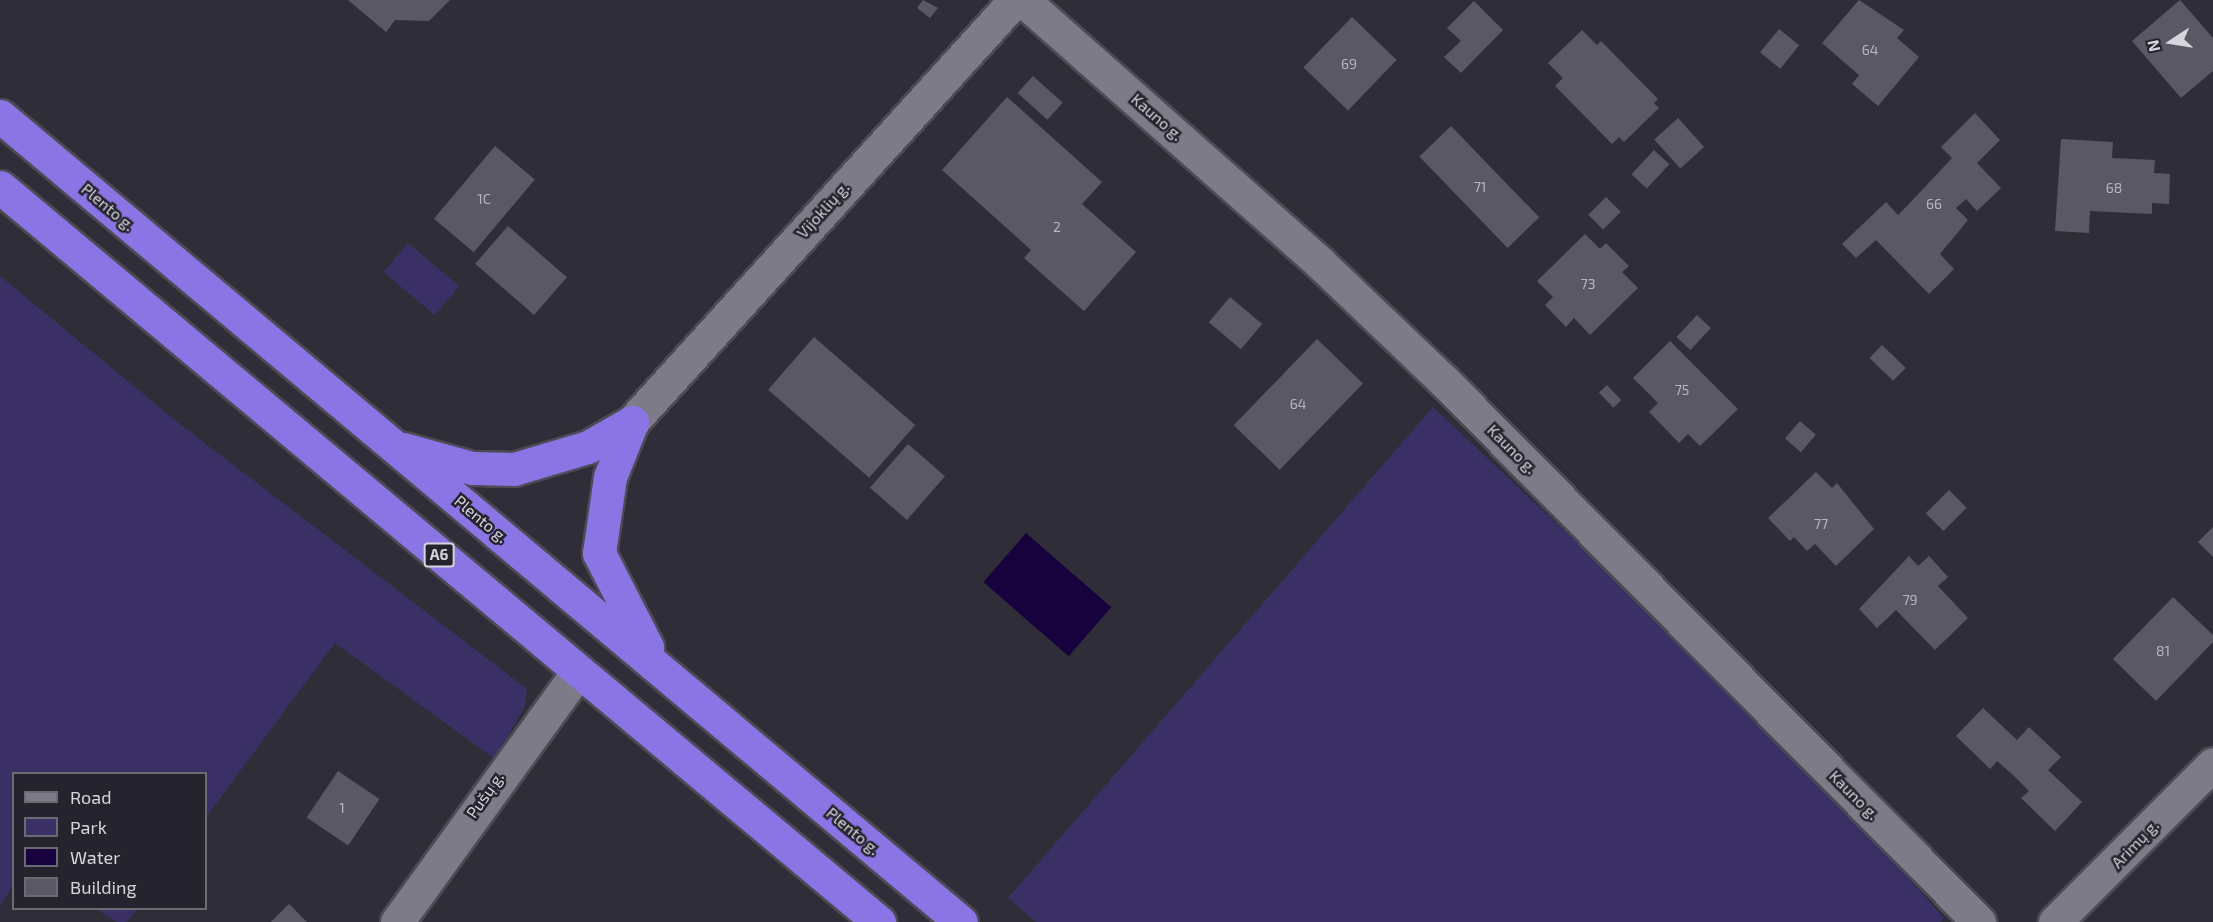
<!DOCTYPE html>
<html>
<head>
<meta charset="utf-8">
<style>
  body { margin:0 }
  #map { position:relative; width:2213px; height:922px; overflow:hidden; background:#2f2e38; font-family:"Exo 2",sans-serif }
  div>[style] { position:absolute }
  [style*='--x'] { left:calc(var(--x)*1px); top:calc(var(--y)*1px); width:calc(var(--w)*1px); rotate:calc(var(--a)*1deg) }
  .green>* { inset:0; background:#3b3065; transform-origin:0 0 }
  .water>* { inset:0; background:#18023e; transform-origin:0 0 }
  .building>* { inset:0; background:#5a5864; transform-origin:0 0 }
  .roads { filter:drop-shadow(2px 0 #4c4b55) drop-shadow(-2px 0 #4c4b55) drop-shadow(0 2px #4c4b55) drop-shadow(0 -2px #4c4b55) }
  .minor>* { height:33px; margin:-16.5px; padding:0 16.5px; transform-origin:16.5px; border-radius:16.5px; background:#7c7b87 }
  .highway>* { height:33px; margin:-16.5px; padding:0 16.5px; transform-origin:16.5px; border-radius:16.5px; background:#8b74e3 }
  span { translate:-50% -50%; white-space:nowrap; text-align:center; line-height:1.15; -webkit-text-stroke:5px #25242e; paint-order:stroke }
  .number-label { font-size:14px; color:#b6b6be }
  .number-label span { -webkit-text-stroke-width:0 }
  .shield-label span { padding:2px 4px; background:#25242e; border:2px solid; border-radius:4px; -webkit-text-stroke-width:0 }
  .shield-label { font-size:15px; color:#d5d5dc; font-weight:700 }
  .street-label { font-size:16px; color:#d5d5dc }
  .legend { position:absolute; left:12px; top:772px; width:195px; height:138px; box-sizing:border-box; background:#25242e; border:2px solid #6b6b74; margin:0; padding:8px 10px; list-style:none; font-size:18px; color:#d5d5dc }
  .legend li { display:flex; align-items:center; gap:12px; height:30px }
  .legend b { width:30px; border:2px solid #6b6b74 }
  .north { position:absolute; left:2141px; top:12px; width:60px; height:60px; -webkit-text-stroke:4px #25242e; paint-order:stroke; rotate:258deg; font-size:16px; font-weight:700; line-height:24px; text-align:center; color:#d5d5dc }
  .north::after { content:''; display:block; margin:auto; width:21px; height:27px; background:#d5d5dc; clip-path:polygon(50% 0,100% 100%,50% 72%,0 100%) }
</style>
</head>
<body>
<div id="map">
  <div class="green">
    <i style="left:408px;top:243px;width:67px;height:38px;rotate:40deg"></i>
    <i style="clip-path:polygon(0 276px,181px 425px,527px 689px,525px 706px,495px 759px,335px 643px,206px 817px,206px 774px,14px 774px,13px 884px,0 907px)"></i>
    <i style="clip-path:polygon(1433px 407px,1767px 721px,1944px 918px,1941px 922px,1036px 922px,1008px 898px)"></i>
    <i style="clip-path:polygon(96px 909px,137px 909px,127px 922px,116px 922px)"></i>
  </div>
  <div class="water">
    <i style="left:1026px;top:533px;width:113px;height:65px;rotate:41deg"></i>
  </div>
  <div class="building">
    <i style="clip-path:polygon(348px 0,450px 0,429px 21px,395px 20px,386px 32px)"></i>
    <i style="clip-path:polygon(923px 0,938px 8px,930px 18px,917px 8px)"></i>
    <i style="clip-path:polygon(1859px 0,1904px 30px,1897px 38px,1919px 57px,1878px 106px,1852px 84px,1859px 75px,1822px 43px)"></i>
    <i style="clip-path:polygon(2180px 0,2213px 38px,2213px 71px,2181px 98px,2132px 41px)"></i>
    <i style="clip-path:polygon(1474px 1px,1503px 30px,1461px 73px,1444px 57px,1461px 41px,1447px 28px)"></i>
    <i style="left:1352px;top:17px;width:62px;height:70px;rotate:44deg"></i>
    <i style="left:1779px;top:29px;width:26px;height:30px;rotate:39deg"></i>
    <i style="clip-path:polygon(1582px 30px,1597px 45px,1601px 41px,1658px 99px,1654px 103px,1659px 108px,1624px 142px,1619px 137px,1612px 144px,1555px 86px,1563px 78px,1548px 63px)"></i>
    <i style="left:1033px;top:76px;width:40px;height:23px;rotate:42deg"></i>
    <i style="clip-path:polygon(1007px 97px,1102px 182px,1082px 204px,1136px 252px,1084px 311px,1024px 258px,1031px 250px,942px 170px)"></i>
    <i style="clip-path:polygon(1975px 113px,2000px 140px,1977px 163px,2001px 188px,1977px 211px,1966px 199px,1956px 208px,1968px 220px,1940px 254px,1954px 269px,1929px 294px,1876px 240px,1856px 258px,1842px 244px,1886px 202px,1898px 215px,1908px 205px,1952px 158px,1941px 147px)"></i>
    <i style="left:1678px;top:118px;width:39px;height:32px;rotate:48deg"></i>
    <i style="left:1451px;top:126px;width:127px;height:44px;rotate:46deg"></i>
    <i style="clip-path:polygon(2061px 139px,2113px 142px,2112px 158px,2155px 160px,2154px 173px,2170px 174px,2169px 204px,2152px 203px,2152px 214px,2090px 211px,2089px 233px,2055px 231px)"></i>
    <i style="left:495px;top:146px;width:52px;height:95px;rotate:40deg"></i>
    <i style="left:1654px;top:150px;width:21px;height:33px;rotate:43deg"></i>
    <i style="left:1606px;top:197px;width:21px;height:25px;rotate:45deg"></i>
    <i style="left:508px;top:226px;width:78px;height:50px;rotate:41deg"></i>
    <i style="clip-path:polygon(1585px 234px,1600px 249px,1606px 243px,1629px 266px,1622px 272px,1638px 288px,1590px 335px,1574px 318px,1566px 327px,1545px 305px,1553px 297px,1537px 281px)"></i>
    <i style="left:1230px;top:297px;width:42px;height:33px;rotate:40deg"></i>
    <i style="left:1697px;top:315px;width:19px;height:30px;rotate:43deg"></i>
    <i style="left:814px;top:337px;width:134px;height:70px;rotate:41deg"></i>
    <i style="left:1317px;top:339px;width:64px;height:120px;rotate:44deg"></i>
    <i style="clip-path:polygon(1670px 341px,1738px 409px,1700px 446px,1688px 434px,1679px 443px,1649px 412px,1658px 403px,1633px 378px)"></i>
    <i style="left:1882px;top:345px;width:33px;height:18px;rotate:44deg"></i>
    <i style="left:1607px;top:385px;width:21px;height:11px;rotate:47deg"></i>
    <i style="left:1800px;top:421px;width:21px;height:23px;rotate:41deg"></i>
    <i style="left:908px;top:444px;width:49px;height:58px;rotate:41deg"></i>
    <i style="clip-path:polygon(1816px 472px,1832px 488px,1837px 483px,1874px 529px,1836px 566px,1815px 544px,1807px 551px,1794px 537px,1790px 541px,1768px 518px)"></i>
    <i style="left:1949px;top:490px;width:25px;height:33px;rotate:45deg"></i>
    <i style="clip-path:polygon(2213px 527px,2213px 557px,2198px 542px)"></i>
    <i style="clip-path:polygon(1909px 556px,1918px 566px,1929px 556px,1948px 577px,1938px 586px,1968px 618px,1935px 650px,1896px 610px,1877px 628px,1859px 609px)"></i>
    <i style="clip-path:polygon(2173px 597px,2213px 635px,2213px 642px,2156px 701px,2113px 659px)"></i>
    <i style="clip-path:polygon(1983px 708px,2017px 740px,2029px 727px,2061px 757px,2048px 770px,2082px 802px,2055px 831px,2021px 798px,2029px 791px,2013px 775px,1997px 761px,1990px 769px,1956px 736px)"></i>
    <i style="left:338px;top:771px;width:50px;height:56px;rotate:34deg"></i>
    <i style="clip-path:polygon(289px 904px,307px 922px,271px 922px)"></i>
  </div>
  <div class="roads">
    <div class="minor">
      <i style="--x:1023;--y:0;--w:395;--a:41.5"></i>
      <i style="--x:1319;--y:262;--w:173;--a:43.6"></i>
      <i style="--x:1444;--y:381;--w:761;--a:45.32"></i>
      <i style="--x:632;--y:422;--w:570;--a:-47.77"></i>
      <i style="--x:397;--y:922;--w:309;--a:-54.1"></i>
      <i style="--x:2055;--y:922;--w:223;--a:-45"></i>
    </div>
    <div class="highway">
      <i style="--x:0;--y:116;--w:1254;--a:39.99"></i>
      <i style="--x:0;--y:187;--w:1146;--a:39.9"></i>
      <i style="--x:632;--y:422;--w:59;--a:111.8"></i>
      <i style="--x:610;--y:477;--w:77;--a:98.2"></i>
      <i style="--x:599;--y:553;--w:106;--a:62.9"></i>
      <i style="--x:403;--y:449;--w:72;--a:15.4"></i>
      <i style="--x:472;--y:468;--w:42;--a:1.4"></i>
      <i style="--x:514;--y:469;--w:77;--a:-16.6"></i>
      <i style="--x:588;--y:447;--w:51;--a:-29.6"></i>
    </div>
  </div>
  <div class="number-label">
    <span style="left:1870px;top:50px">64</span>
    <span style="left:1349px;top:64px">69</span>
    <span style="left:1480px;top:187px">71</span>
    <span style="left:2114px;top:188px">68</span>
    <span style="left:484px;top:199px">1C</span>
    <span style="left:1934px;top:204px">66</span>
    <span style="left:1057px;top:227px">2</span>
    <span style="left:1588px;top:284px">73</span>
    <span style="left:1682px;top:390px">75</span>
    <span style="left:1298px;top:404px">64</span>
    <span style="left:1821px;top:524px">77</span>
    <span style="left:1910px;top:600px">79</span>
    <span style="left:2163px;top:651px">81</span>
    <span style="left:342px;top:808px">1</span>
  </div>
  <div class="shield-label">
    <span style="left:439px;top:555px">A6</span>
  </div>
  <div class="street-label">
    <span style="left:1157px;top:117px;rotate:41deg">Kauno g.</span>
    <span style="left:108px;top:207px;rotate:40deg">Plento g.</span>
    <span style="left:823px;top:210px;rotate:-48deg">Vijoklių g.</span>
    <span style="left:1512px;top:449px;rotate:45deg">Kauno g.</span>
    <span style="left:481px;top:519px;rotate:40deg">Plento g.</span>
    <span style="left:485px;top:795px;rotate:-55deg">Pušų g.</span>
    <span style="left:1854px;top:795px;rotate:45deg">Kauno g.</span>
    <span style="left:853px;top:831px;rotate:40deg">Plento g.</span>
    <span style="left:2135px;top:844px;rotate:-46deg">Arimų g.</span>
  </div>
  <ul class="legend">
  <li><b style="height:8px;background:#7c7b87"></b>Road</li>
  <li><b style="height:16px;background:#3b3065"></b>Park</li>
  <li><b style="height:16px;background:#18023e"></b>Water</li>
  <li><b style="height:16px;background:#5a5864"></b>Building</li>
  </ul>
  <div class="north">N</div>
</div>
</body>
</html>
